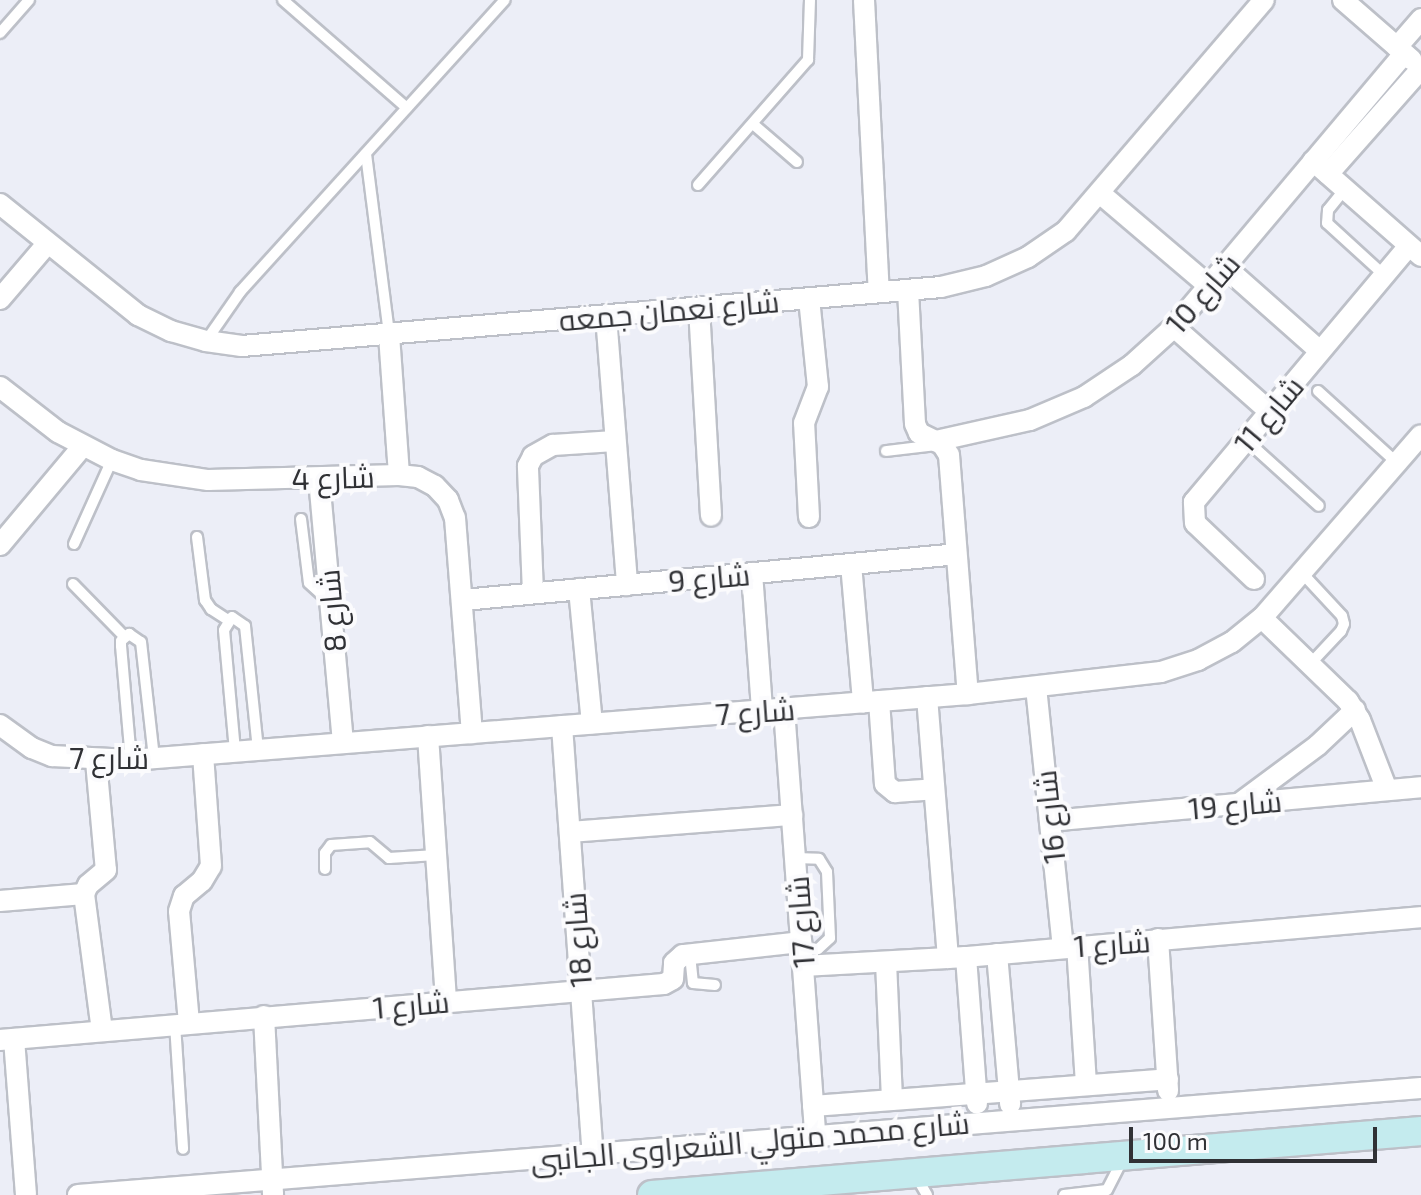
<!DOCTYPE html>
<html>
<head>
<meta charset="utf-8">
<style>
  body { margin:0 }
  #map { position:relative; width:1421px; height:1195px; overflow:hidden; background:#eceef7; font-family:"Exo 2",Cairo,sans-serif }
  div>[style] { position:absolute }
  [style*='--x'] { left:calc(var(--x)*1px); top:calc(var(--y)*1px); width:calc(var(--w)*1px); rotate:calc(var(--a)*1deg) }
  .roads { filter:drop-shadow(2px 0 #bdc0c8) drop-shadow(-2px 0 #bdc0c8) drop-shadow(0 2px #bdc0c8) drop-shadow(0 -2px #bdc0c8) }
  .lane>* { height:10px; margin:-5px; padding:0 5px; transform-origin:5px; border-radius:5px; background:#fff }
  .street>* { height:20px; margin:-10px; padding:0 10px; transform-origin:10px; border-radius:10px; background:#fff }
  .secondary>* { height:28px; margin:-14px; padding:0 14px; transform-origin:14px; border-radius:14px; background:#c4ebee }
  span { translate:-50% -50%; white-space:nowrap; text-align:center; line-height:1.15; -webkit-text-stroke:8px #fbfbfd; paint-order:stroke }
  .street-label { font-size:30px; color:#303135 }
  .scale { position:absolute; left:1129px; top:1127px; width:248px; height:36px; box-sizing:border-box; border:4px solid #303135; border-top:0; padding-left:10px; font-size:24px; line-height:28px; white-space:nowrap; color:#303135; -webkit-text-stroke:6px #fbfbfd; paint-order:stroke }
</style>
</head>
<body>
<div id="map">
  <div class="roads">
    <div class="lane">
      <i style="--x:283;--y:0;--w:164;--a:41.1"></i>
      <i style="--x:0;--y:33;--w:44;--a:-48.7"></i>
      <i style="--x:753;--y:124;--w:58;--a:40.8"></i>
      <i style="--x:366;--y:154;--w:181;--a:82.7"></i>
      <i style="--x:698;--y:185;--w:167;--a:-48.7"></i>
      <i style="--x:808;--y:60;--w:60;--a:-88.1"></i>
      <i style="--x:1345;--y:189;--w:27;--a:129"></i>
      <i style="--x:1328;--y:210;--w:13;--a:94"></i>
      <i style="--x:1327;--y:223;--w:77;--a:42.4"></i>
      <i style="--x:206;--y:341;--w:60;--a:-55.2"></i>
      <i style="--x:240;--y:292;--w:394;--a:-47.8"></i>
      <i style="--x:1318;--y:391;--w:107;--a:42.3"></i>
      <i style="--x:1246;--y:440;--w:98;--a:42.1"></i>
      <i style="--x:886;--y:451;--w:50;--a:-6.8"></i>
      <i style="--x:301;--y:519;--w:64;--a:82.9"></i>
      <i style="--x:309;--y:583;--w:28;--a:42"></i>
      <i style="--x:197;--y:537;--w:64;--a:82.8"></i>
      <i style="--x:205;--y:600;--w:11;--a:56"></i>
      <i style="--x:211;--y:609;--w:20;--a:33"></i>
      <i style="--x:74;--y:544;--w:92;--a:-65.7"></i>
      <i style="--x:1303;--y:574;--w:57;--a:47.1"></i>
      <i style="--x:1342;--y:616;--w:8;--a:76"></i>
      <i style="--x:1344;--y:624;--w:8;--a:113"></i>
      <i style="--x:1341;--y:631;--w:45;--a:133.2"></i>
      <i style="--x:73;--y:584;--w:73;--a:45.6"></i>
      <i style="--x:235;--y:751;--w:121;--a:-95.2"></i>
      <i style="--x:224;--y:630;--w:15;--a:-58"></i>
      <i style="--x:232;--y:617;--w:16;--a:35"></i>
      <i style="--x:245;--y:626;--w:125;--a:84"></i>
      <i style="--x:131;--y:760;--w:114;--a:-95"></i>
      <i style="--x:121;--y:646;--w:5;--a:-90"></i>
      <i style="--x:121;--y:641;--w:11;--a:-41"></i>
      <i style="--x:129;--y:634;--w:14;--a:34"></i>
      <i style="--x:141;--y:642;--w:117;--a:83.6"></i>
      <i style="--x:795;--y:858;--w:24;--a:2"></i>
      <i style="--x:819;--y:859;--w:15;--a:58"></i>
      <i style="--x:827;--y:872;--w:66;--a:87.4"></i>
      <i style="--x:830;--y:938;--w:16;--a:137"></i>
      <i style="--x:818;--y:949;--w:16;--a:176"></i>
      <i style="--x:325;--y:869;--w:16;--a:-90"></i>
      <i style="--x:325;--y:853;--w:10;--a:-53"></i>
      <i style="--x:331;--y:845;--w:39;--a:-4"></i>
      <i style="--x:370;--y:842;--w:25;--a:40"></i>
      <i style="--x:389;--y:858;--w:47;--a:-3.7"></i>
      <i style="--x:690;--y:955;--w:28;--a:84"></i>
      <i style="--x:693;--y:983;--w:22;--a:5"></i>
      <i style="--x:175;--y:1024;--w:125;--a:86.3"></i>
      <i style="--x:916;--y:1176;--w:22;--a:60"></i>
      <i style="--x:1064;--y:1195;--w:43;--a:-6.6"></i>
      <i style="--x:1107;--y:1190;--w:36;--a:-63"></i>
    </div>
    <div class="street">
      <i style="--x:864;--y:0;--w:292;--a:87.1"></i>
      <i style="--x:1343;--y:0;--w:91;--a:41"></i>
      <i style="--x:1397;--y:47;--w:37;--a:-49"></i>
      <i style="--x:1313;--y:161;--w:144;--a:41.3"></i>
      <i style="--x:1328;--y:174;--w:140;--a:-48.5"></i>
      <i style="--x:1101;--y:194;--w:142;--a:40.4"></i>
      <i style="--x:0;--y:204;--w:177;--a:38.8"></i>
      <i style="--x:138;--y:315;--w:37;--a:26"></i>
      <i style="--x:171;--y:331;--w:36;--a:16"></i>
      <i style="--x:206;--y:341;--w:36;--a:8"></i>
      <i style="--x:242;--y:346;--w:701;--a:-4.82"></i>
      <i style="--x:941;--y:287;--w:46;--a:-13.7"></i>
      <i style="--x:986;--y:276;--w:46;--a:-24.3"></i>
      <i style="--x:1028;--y:257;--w:46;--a:-34.4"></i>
      <i style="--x:1066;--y:231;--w:304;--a:-49.4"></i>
      <i style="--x:1225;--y:267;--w:127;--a:41.5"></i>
      <i style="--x:908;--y:290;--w:134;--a:87"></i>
      <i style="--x:915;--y:424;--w:10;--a:66"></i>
      <i style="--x:919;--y:433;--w:25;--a:26"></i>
      <i style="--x:942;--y:444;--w:13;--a:58"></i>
      <i style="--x:949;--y:455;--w:240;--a:85.5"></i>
      <i style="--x:0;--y:299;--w:72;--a:-49.5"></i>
      <i style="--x:699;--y:308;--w:208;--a:86.7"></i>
      <i style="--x:606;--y:316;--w:270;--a:85.5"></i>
      <i style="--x:1174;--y:327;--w:128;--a:41.5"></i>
      <i style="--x:389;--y:335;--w:140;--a:85.9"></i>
      <i style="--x:0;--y:387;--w:73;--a:37.8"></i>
      <i style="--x:58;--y:432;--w:61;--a:27.4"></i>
      <i style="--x:112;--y:460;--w:31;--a:19"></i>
      <i style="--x:141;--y:470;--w:68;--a:8.5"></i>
      <i style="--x:208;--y:480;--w:191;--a:-1.5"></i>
      <i style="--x:399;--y:475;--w:19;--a:6"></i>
      <i style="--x:418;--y:477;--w:19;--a:28"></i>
      <i style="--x:435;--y:486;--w:19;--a:47"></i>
      <i style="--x:448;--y:500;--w:19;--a:69"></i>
      <i style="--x:455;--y:518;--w:216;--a:85.5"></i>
      <i style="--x:936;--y:441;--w:96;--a:-12.6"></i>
      <i style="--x:1030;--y:420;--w:59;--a:-23.1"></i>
      <i style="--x:1084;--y:397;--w:58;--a:-33.7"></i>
      <i style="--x:1132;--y:365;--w:57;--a:-42.1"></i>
      <i style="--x:1174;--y:327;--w:357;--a:-49.9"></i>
      <i style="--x:319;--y:479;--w:264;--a:84.8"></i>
      <i style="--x:809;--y:517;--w:94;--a:-93"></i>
      <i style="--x:804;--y:423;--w:39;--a:-69"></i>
      <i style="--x:818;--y:387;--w:89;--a:-95.8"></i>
      <i style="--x:0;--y:545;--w:128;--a:-50.1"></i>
      <i style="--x:851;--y:564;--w:139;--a:85"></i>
      <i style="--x:752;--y:573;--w:137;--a:85.8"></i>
      <i style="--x:1254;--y:579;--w:81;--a:-136.5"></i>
      <i style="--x:1195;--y:523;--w:21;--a:-93"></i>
      <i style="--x:1194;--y:502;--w:334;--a:-50"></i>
      <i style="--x:579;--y:589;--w:135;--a:84.5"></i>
      <i style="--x:533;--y:593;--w:127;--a:-92.3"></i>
      <i style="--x:528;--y:466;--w:11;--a:-63"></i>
      <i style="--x:533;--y:456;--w:23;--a:-29"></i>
      <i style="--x:553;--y:445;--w:62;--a:-3.7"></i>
      <i style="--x:463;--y:600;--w:495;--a:-5.3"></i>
      <i style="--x:1262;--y:618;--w:120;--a:44"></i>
      <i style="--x:1348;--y:701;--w:22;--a:58"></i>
      <i style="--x:1360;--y:720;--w:75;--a:68.9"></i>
      <i style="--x:1036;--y:687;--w:261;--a:84.1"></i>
      <i style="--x:927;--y:697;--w:262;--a:85.4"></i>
      <i style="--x:879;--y:701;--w:83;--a:85.9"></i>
      <i style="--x:885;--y:784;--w:13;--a:39"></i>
      <i style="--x:895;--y:792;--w:39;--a:-4"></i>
      <i style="--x:784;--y:709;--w:428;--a:85.8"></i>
      <i style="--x:0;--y:725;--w:39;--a:36"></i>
      <i style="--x:32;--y:748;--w:22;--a:22"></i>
      <i style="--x:52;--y:756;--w:79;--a:2.9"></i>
      <i style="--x:131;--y:760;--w:840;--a:-4.51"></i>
      <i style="--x:968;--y:694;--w:194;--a:-6.5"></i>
      <i style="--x:1161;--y:672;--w:39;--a:-18"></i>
      <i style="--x:1198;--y:660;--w:38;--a:-28"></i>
      <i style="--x:1232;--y:642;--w:38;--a:-39"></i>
      <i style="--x:1262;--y:618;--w:242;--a:-49"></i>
      <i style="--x:562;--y:726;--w:429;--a:85.9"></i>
      <i style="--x:428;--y:736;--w:266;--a:86.1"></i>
      <i style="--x:96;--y:761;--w:109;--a:84.8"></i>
      <i style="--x:106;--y:870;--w:23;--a:140"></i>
      <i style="--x:88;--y:885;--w:10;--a:114"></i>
      <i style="--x:84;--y:894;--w:137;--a:82.5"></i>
      <i style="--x:1240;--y:803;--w:97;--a:-36.6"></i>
      <i style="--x:1318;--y:745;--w:51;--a:-43.4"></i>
      <i style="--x:1050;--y:821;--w:373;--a:-5.2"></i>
      <i style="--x:570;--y:832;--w:223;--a:-4.4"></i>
      <i style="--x:0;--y:901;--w:84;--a:-4.8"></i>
      <i style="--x:1158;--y:939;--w:152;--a:86.2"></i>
      <i style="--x:1077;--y:945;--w:140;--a:86.3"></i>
      <i style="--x:997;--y:954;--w:151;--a:85"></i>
      <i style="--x:966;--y:957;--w:147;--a:85.7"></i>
      <i style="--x:886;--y:962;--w:138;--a:87.5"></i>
      <i style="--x:803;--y:966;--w:163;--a:-3.2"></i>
      <i style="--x:966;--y:957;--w:457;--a:-5"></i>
      <i style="--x:264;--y:1016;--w:179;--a:87.1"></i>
      <i style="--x:189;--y:1023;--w:112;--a:-95.1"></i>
      <i style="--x:179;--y:911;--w:16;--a:-72"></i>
      <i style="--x:184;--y:896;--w:23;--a:-40"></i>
      <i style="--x:202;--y:881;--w:17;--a:-59"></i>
      <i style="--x:211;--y:866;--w:112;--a:-94.1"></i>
      <i style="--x:14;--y:1039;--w:156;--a:85.6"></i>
      <i style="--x:0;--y:1040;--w:666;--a:-4.82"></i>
      <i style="--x:664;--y:984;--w:10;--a:-29"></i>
      <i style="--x:673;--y:979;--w:16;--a:-86"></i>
      <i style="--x:674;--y:963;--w:12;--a:-42"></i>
      <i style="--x:683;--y:955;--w:119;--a:-6.3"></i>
      <i style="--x:813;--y:1106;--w:356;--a:-4.3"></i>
      <i style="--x:78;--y:1195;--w:1347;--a:-4.56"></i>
    </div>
    <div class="secondary">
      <i style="--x:652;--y:1195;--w:772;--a:-4.76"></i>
    </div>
  </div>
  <div class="street-label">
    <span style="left:1202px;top:293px;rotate:-49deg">شارع 10</span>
    <span style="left:669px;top:310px;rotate:-5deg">شارع نعمان جمعه</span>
    <span style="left:1268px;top:414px;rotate:-50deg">شارع 11</span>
    <span style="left:333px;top:477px;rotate:-2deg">شارع 4</span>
    <span style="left:709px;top:577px;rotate:-5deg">شارع 9</span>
    <span style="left:331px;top:611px;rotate:-95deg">شارع 8</span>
    <span style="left:755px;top:711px;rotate:-4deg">شارع 7</span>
    <span style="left:109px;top:757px">شارع 7</span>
    <span style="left:1235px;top:804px;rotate:-5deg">شارع 19</span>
    <span style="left:1049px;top:817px;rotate:-96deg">شارع 16</span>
    <span style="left:800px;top:922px;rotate:-94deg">شارع 17</span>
    <span style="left:577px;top:940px;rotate:-94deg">شارع 18</span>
    <span style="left:1112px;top:943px;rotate:-4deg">شارع 1</span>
    <span style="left:411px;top:1004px;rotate:-5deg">شارع 1</span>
    <span style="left:750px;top:1141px;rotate:-5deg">شارع محمد متولي الشعراوى الجانبى</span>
  </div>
  <div class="scale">100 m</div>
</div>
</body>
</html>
